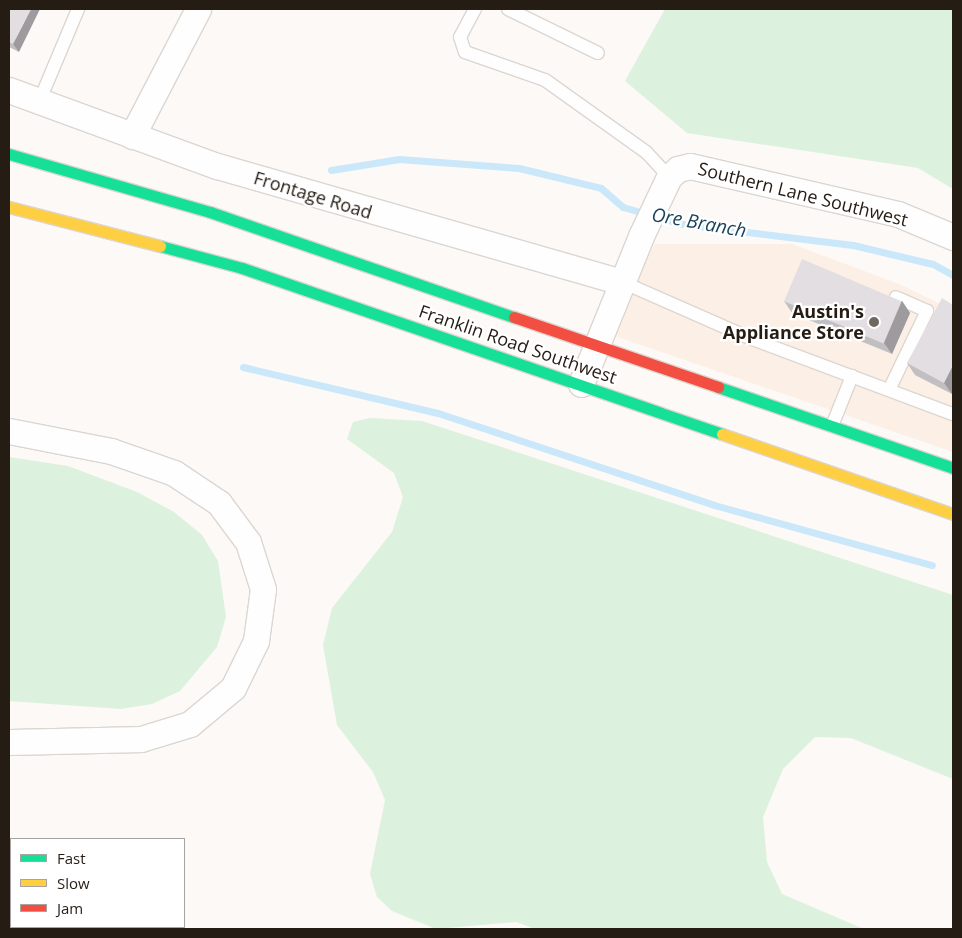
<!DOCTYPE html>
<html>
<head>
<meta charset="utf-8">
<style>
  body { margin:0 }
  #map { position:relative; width:962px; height:938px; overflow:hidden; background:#fcf9f6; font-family:"Open Sans",sans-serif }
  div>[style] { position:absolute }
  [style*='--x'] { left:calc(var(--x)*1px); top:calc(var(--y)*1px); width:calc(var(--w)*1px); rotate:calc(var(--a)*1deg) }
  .built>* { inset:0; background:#fcf0e6 }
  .green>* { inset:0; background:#dcf1de }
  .stream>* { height:7px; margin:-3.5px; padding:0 3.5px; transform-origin:3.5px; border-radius:3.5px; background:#cae8fa }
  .roads { filter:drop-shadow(1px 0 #dcd6d1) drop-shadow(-1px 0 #dcd6d1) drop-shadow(0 1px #dcd6d1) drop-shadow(0 -1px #dcd6d1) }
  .lane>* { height:12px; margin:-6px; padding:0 6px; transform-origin:6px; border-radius:6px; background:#fffefe }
  .street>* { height:25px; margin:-12.5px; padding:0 12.5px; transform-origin:12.5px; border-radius:12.5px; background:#fffefe }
  .fast>* { height:11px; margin:-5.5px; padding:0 5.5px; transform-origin:5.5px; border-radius:5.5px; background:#16e098 }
  .slow>* { height:11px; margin:-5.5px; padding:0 5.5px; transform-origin:5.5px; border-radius:5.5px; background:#ffcf43 }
  .jam>* { height:11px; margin:-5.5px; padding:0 5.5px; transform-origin:5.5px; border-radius:5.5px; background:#f24e42 }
  .wall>* { inset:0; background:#c2bfc2 }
  .shaded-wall>* { inset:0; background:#9e9b9e }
  .building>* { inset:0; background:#e2dee1; transform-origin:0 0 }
  .dots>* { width:14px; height:14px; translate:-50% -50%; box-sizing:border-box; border:2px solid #fff; border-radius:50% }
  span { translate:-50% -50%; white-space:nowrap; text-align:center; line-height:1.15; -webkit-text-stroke:4.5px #fff; paint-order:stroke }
  .street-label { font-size:18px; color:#251c13 }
  .poi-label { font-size:18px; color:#251c13; font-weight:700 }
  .right { translate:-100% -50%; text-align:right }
  .water-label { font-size:19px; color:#19445c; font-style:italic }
  .frame { position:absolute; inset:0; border:10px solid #251c13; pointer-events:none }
  .legend { position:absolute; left:10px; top:838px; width:175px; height:90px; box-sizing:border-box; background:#fff; border:1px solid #a8a4a1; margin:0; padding:6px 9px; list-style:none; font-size:15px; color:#251c13 }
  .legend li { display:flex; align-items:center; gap:10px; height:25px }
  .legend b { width:25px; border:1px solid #a8a4a1 }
</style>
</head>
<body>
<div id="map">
  <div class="built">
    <i style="clip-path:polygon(655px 244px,792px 244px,899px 284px,953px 310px,953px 452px,612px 335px,622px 301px)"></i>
  </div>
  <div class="green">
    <i style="clip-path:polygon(665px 9px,953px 9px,953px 189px,918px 168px,687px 133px,625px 81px)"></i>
    <i style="clip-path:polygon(370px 418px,422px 421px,953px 595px,953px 779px,851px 738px,815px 737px,783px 769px,763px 817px,767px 862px,782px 894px,864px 929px,535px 929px,516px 922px,436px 929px,392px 911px,377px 897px,370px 874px,385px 800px,373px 772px,337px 725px,323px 645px,332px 608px,392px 532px,403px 497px,394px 473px,347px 439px,353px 422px)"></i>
    <i style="clip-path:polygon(9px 457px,68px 466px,137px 492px,174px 512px,202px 535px,218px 561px,226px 617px,217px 647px,180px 691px,152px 704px,121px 709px,9px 701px)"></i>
  </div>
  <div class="stream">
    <i style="--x:331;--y:170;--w:69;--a:-9.2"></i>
    <i style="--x:399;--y:159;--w:120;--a:4.3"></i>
    <i style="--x:519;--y:168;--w:84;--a:13.7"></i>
    <i style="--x:601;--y:188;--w:29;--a:41"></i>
    <i style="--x:623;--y:207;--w:61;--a:16.1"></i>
    <i style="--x:682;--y:224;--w:172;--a:7"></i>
    <i style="--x:853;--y:245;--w:82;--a:13.4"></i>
    <i style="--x:933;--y:264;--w:23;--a:29"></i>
    <i style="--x:243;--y:367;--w:200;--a:13.3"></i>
    <i style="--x:438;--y:413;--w:291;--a:18.4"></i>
    <i style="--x:714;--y:505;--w:226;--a:15.4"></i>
  </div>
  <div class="roads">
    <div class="lane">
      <i style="--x:475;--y:9;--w:32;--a:118"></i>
      <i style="--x:460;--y:37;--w:16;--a:72"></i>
      <i style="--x:465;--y:52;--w:85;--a:19.3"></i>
      <i style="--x:545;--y:80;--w:124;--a:35.5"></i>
      <i style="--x:646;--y:152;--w:34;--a:47"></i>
      <i style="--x:508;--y:9;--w:100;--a:26.1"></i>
      <i style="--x:39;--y:102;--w:101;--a:-67.2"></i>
      <i style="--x:622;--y:282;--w:142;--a:23.7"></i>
      <i style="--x:752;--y:339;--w:215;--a:20.5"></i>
      <i style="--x:889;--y:390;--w:88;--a:-64.3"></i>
      <i style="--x:927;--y:311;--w:34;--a:-156"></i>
      <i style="--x:832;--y:426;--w:54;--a:-68.2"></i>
    </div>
    <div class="street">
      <i style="--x:9;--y:90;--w:221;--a:20.1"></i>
      <i style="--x:217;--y:166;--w:421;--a:16"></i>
      <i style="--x:132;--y:136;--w:143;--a:-62.5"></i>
      <i style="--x:581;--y:384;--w:160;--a:-67.9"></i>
      <i style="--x:641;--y:236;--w:65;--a:-64.6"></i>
      <i style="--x:669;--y:177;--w:12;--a:-42"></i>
      <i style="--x:678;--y:169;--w:12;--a:-14"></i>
      <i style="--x:690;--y:166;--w:213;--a:13"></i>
      <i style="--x:898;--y:214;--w:60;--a:22.7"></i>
      <i style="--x:9;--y:431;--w:104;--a:11.1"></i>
      <i style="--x:111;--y:451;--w:67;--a:19.2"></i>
      <i style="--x:174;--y:473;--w:54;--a:33.7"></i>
      <i style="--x:219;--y:503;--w:49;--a:53.4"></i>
      <i style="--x:248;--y:542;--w:49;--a:72.3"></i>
      <i style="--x:263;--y:589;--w:52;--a:97.7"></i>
      <i style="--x:256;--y:641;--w:52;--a:116.1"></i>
      <i style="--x:233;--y:688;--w:56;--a:140.1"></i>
      <i style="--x:190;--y:724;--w:51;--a:163"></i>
      <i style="--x:141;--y:739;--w:132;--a:178.7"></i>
    </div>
    <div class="fast">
      <i style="--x:9;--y:154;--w:209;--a:16.1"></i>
      <i style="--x:210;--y:212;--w:322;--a:19.1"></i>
      <i style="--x:160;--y:246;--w:85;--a:15"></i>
      <i style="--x:242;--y:268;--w:508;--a:19.08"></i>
      <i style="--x:718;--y:387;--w:249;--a:19"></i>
    </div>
    <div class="slow">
      <i style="--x:9;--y:207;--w:156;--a:14.5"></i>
      <i style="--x:722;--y:434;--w:244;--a:19.1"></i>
    </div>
    <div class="jam">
      <i style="--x:514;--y:317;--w:216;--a:18.9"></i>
    </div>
  </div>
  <div class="wall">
    <i style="clip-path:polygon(9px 9px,19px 52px,9px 47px)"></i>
    <i style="clip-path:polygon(784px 301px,902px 301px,910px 313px,892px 354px,792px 313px)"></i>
    <i style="clip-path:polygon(953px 305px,953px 391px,952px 394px,915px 375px,907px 363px)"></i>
  </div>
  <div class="shaded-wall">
    <i style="clip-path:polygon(31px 9px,40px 9px,19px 52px,13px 44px)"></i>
    <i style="clip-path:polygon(902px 301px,910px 313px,892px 354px,884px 343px)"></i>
    <i style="clip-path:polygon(953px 365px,953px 391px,952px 394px,944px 383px)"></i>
    <i style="clip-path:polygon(9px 850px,11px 853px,11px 870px,9px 875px)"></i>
  </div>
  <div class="building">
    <i style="clip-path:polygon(9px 9px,31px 9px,13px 44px,9px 42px)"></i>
    <i style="left:802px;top:259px;width:108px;height:46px;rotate:23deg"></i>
    <i style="clip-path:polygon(942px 298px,953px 305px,953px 365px,944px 383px,907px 363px)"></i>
  </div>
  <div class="dots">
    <i style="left:874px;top:322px;background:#706962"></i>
  </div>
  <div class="street-label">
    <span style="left:803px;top:194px;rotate:14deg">Southern Lane Southwest</span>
    <span style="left:313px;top:195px;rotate:17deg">Frontage Road</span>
    <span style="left:518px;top:344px;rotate:19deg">Franklin Road Southwest</span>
  </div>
  <div class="poi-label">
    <span class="right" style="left:864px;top:322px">Austin's<br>Appliance Store</span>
  </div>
  <div class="water-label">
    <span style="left:699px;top:223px;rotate:10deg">Ore Branch</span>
  </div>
  <div class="frame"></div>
  <ul class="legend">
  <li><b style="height:6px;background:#16e098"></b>Fast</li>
  <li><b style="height:6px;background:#ffcf43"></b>Slow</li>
  <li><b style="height:6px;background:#f24e42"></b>Jam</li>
  </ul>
</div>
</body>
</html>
